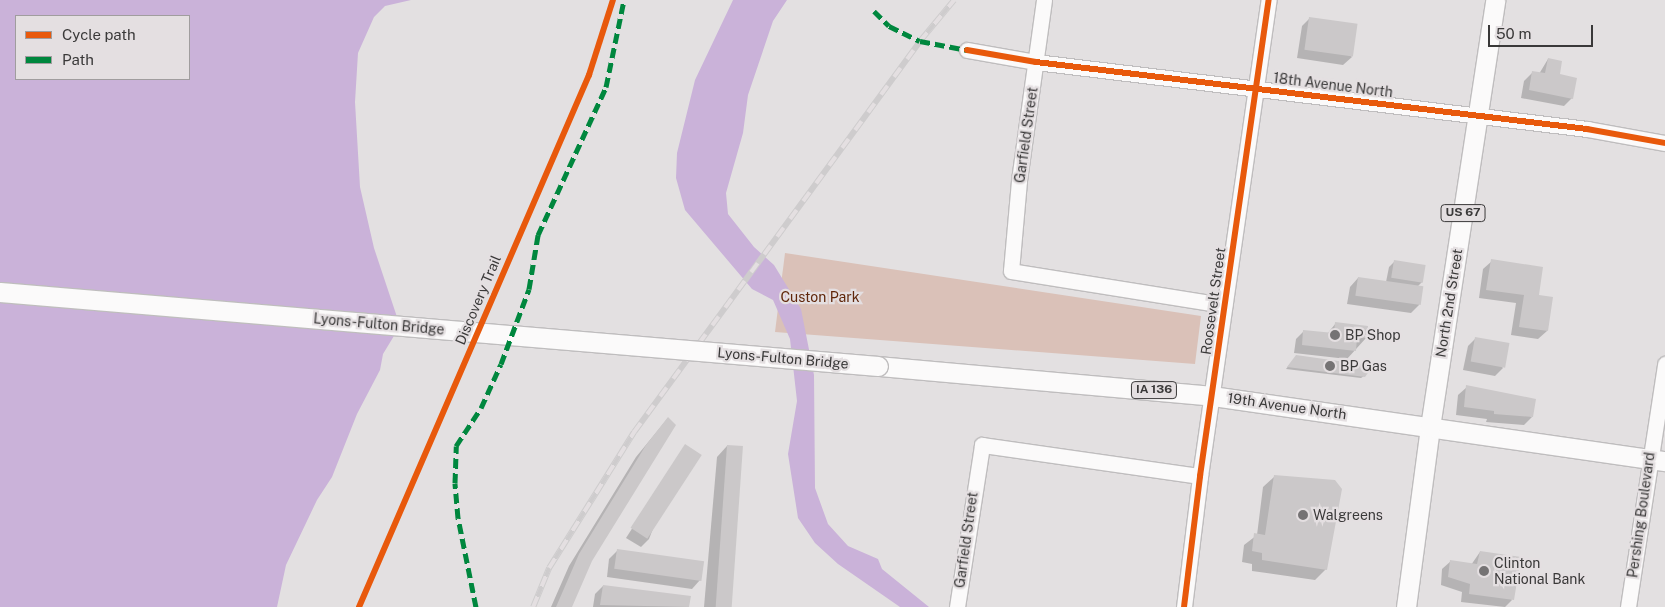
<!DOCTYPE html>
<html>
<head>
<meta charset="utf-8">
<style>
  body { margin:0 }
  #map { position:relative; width:1665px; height:607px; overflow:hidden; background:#e3e0e1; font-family:"Public Sans",sans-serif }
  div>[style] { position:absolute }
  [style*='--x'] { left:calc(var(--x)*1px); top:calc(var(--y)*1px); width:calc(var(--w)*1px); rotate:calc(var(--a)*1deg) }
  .green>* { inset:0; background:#dac1b8 }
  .water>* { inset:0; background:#cab2d9 }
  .shadow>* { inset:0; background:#0003 }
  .building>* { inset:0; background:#cbc8c9; transform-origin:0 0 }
  .roads { filter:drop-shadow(1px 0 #bfbdbe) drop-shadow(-1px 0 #bfbdbe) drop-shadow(0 1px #bfbdbe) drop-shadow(0 -1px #bfbdbe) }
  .minor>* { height:15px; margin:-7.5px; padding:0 7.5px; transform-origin:7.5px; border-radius:7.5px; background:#fbfafa }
  .major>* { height:19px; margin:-9.5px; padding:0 9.5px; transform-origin:9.5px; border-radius:9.5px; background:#fbfafa }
  .rail>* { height:5.5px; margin-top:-2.75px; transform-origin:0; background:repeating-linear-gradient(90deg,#e4dfe1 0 11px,#cecccd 0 22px); box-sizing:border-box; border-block:1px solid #cecccd }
  .bridges { filter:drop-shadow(1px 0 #bfbdbe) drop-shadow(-1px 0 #bfbdbe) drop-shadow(0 1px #bfbdbe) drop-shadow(0 -1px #bfbdbe) }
  .major-bridge>* { height:19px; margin:-9.5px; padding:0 9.5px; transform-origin:9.5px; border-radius:9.5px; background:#fbfafa }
  .quiet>* { height:5px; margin-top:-2.5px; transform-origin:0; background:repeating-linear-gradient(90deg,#00873e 0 10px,transparent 0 15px) }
  .cycleway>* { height:6px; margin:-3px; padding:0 3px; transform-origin:3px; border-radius:3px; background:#e8590c }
  .dots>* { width:14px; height:14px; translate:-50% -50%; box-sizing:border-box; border:2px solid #e4dfe1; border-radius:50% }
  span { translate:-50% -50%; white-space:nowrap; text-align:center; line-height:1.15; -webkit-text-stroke:4.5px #e4dfe1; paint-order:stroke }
  .shield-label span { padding:1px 4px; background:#e4dfe1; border:1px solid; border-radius:4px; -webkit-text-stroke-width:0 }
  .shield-label { font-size:12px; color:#3a3939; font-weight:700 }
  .street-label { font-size:14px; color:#3a3939 }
  .park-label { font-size:14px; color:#60270b }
  .poi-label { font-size:14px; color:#3a3939 }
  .left { translate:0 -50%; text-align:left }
  .legend { position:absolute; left:15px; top:15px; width:175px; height:65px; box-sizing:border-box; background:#e4dfe1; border:1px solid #a09d9e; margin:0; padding:6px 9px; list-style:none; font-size:15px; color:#3a3939 }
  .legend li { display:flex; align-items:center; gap:10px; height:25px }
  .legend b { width:25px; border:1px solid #a09d9e }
  .scale { position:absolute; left:1488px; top:25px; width:105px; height:22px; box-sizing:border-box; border:2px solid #3a3939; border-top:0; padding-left:6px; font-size:15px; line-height:18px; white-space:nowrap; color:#3a3939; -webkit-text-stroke:4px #e4dfe1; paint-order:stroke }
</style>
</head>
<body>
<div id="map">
  <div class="green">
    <i style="clip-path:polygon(785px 253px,1201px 316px,1195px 364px,775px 332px)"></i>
  </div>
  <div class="water">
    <i style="clip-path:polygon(evenodd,0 0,411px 0,385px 6px,374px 17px,358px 53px,355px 102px,360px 187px,374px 248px,400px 326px,383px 354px,380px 370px,357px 414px,332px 477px,317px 500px,286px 565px,277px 607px,0 607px,0 0,16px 16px,189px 16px,189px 79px,16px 79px,16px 16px)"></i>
    <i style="clip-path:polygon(733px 0,787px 0,773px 21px,748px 95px,743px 133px,726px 193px,728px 214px,754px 247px,774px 265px,801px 309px,814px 375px,815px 488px,828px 524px,848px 546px,878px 559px,882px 569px,929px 607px,900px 607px,838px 564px,815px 543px,798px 518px,788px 454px,797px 401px,790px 339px,773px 300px,752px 289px,685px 210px,676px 178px,677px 153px,695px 80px)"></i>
  </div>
  <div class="shadow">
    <i style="clip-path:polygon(1310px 18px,1352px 57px,1343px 65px,1297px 58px,1302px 26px)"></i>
    <i style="clip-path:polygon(1548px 59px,1572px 98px,1564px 106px,1521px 98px,1524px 81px,1533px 72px,1539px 74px)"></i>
    <i style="clip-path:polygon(1492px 261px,1537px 296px,1552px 298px,1547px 331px,1538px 339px,1511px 335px,1516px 303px,1479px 298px,1483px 269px)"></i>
    <i style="clip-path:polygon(1394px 262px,1422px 282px,1417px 287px,1419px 305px,1411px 313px,1347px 304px,1350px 287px,1358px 278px,1386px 282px,1389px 267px)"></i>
    <i style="clip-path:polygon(1336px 323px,1366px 338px,1347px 359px,1294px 353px,1296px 339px,1304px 331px,1327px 334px)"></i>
    <i style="clip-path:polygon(1476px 338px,1503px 368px,1495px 376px,1463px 370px,1468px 346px)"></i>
    <i style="clip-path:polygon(1294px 359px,1364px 376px,1361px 378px,1286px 369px)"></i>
    <i style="clip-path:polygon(1467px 387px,1532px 417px,1524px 425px,1486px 422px,1487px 419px,1456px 415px,1458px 395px)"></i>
    <i style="clip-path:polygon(668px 418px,591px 560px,571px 607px,551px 607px,569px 566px,636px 457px)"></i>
    <i style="clip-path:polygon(685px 446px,649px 539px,641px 547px,626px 538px)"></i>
    <i style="clip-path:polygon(727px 446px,728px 607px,704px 607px,717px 457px)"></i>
    <i style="clip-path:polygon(1274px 477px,1326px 569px,1315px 580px,1252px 571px,1252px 564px,1242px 562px,1244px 545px,1257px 535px,1263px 487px)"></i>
    <i style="clip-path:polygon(618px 550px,700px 580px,692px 589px,607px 577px,609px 559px)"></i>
    <i style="clip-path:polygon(1480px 552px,1512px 600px,1505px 607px,1461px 602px,1462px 592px,1441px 585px,1442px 569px,1451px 561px,1471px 565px)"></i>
    <i style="clip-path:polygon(603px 586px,689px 597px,688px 607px,593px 607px,595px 594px)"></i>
  </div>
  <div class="building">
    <i style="left:1309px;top:17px;width:49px;height:33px;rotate:8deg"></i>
    <i style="clip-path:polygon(1548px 58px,1562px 61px,1560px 74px,1577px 78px,1573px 99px,1529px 90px,1532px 71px,1545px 73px)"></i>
    <i style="clip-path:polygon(1491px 259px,1543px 267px,1539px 295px,1553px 297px,1548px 331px,1519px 327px,1524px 295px,1486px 290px)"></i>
    <i style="left:1394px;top:260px;width:32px;height:18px;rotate:9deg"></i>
    <i style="left:1358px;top:277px;width:66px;height:19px;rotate:8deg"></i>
    <i style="clip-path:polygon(1335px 322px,1368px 326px,1367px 338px,1357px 337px,1356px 351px,1302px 345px,1303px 330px,1334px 333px)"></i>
    <i style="left:1475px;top:337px;width:35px;height:25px;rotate:10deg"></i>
    <i style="clip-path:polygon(1296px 355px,1373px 366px,1365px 377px,1287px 367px)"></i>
    <i style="clip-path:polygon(1466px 385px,1536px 399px,1533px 417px,1494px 414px,1494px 411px,1464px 407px)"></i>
    <i style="clip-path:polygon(668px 417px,676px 425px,592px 561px,572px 607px,556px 607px,579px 554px,646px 445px)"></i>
    <i style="left:685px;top:444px;width:20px;height:100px;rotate:33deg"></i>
    <i style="left:727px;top:445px;width:16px;height:163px;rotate:4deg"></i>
    <i style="clip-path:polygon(1274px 475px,1335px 480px,1342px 489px,1327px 570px,1262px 560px,1262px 553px,1252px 551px,1254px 533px,1265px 535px)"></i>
    <i style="left:617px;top:549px;width:88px;height:20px;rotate:8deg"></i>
    <i style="clip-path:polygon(1480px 551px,1521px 557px,1514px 600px,1469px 594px,1470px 584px,1448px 577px,1450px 560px,1477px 564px)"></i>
    <i style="clip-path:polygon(603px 585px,691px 596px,689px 607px,600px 605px)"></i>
  </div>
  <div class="roads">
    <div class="minor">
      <i style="--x:1044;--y:0;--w:183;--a:97.9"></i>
      <i style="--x:1019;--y:181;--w:90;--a:95.1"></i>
      <i style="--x:1011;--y:271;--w:216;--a:9.1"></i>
      <i style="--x:967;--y:50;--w:70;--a:9.9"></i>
      <i style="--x:1036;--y:62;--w:555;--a:6.93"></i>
      <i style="--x:1587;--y:129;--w:79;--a:10.2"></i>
      <i style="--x:957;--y:607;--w:164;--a:-81.2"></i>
      <i style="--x:982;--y:445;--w:220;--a:8.1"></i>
      <i style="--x:1184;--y:607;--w:132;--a:-83"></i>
      <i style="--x:1200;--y:476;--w:481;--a:-81.8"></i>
      <i style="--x:1628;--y:607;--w:246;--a:-81.3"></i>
    </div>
    <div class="major">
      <i style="--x:878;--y:366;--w:335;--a:5.1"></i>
      <i style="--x:1212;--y:396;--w:458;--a:8.2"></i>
      <i style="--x:1406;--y:607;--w:182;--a:-82.4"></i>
      <i style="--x:1430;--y:427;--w:432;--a:-81.3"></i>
    </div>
  </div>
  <div class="rail">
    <i style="--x:533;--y:607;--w:42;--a:-67.7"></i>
    <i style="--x:549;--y:568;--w:160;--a:-58"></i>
    <i style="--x:634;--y:432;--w:484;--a:-53.8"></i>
    <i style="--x:920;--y:41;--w:53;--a:-50.3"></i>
  </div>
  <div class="bridges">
    <div class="major-bridge">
      <i style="--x:0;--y:292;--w:881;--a:4.82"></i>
    </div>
  </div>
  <div class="quiet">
    <i style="--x:874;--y:11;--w:21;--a:45"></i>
    <i style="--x:889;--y:26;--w:34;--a:26"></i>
    <i style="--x:920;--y:41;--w:48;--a:10.8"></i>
    <i style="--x:476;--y:607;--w:91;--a:-101.4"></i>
    <i style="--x:458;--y:518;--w:35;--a:-95"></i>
    <i style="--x:455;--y:483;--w:37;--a:-88"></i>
    <i style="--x:456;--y:446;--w:45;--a:-56.7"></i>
    <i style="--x:481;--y:408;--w:48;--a:-65.6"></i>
    <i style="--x:501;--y:364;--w:80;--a:-69.5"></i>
    <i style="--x:529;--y:289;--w:55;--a:-80.5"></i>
    <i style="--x:538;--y:235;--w:163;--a:-65.3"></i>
    <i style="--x:606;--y:87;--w:89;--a:-78.3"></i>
  </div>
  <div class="cycleway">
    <i style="--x:967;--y:50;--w:70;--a:9.9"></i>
    <i style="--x:1036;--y:62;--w:555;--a:6.93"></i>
    <i style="--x:1587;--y:129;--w:79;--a:10.2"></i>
    <i style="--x:359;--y:607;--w:580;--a:-66.62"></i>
    <i style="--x:589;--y:75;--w:79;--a:-72.3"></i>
    <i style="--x:1184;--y:607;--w:132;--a:-83"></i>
    <i style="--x:1200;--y:476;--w:481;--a:-81.8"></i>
  </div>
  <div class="dots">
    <i style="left:1335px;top:335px;background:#757374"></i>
    <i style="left:1330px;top:366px;background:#757374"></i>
    <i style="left:1303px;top:515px;background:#757374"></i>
    <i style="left:1484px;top:571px;background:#757374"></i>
  </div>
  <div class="shield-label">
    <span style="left:1463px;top:213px">US 67</span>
    <span style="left:1154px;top:390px">IA 136</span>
  </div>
  <div class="street-label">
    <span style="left:1333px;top:85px;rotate:7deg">18th Avenue North</span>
    <span style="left:1026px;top:135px;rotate:-82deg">Garfield Street</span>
    <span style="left:478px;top:300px;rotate:-67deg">Discovery Trail</span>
    <span style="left:1213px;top:301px;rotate:-82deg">Roosevelt Street</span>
    <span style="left:1449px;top:303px;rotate:-81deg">North 2nd Street</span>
    <span style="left:379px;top:324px;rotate:5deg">Lyons-Fulton Bridge</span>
    <span style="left:783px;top:358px;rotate:5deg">Lyons-Fulton Bridge</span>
    <span style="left:1287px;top:406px;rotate:8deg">19th Avenue North</span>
    <span style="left:1641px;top:515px;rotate:-82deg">Pershing Boulevard</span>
    <span style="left:966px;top:540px;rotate:-82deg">Garfield Street</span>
  </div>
  <div class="park-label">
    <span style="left:820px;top:297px">Custon Park</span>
  </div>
  <div class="poi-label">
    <span class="left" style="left:1345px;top:335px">BP Shop</span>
    <span class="left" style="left:1340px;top:366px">BP Gas</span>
    <span class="left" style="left:1313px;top:515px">Walgreens</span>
    <span class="left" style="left:1494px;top:571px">Clinton<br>National Bank</span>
  </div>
  <ul class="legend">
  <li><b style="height:6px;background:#e8590c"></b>Cycle path</li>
  <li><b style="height:6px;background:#00873e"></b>Path</li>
  </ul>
  <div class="scale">50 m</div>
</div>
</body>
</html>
